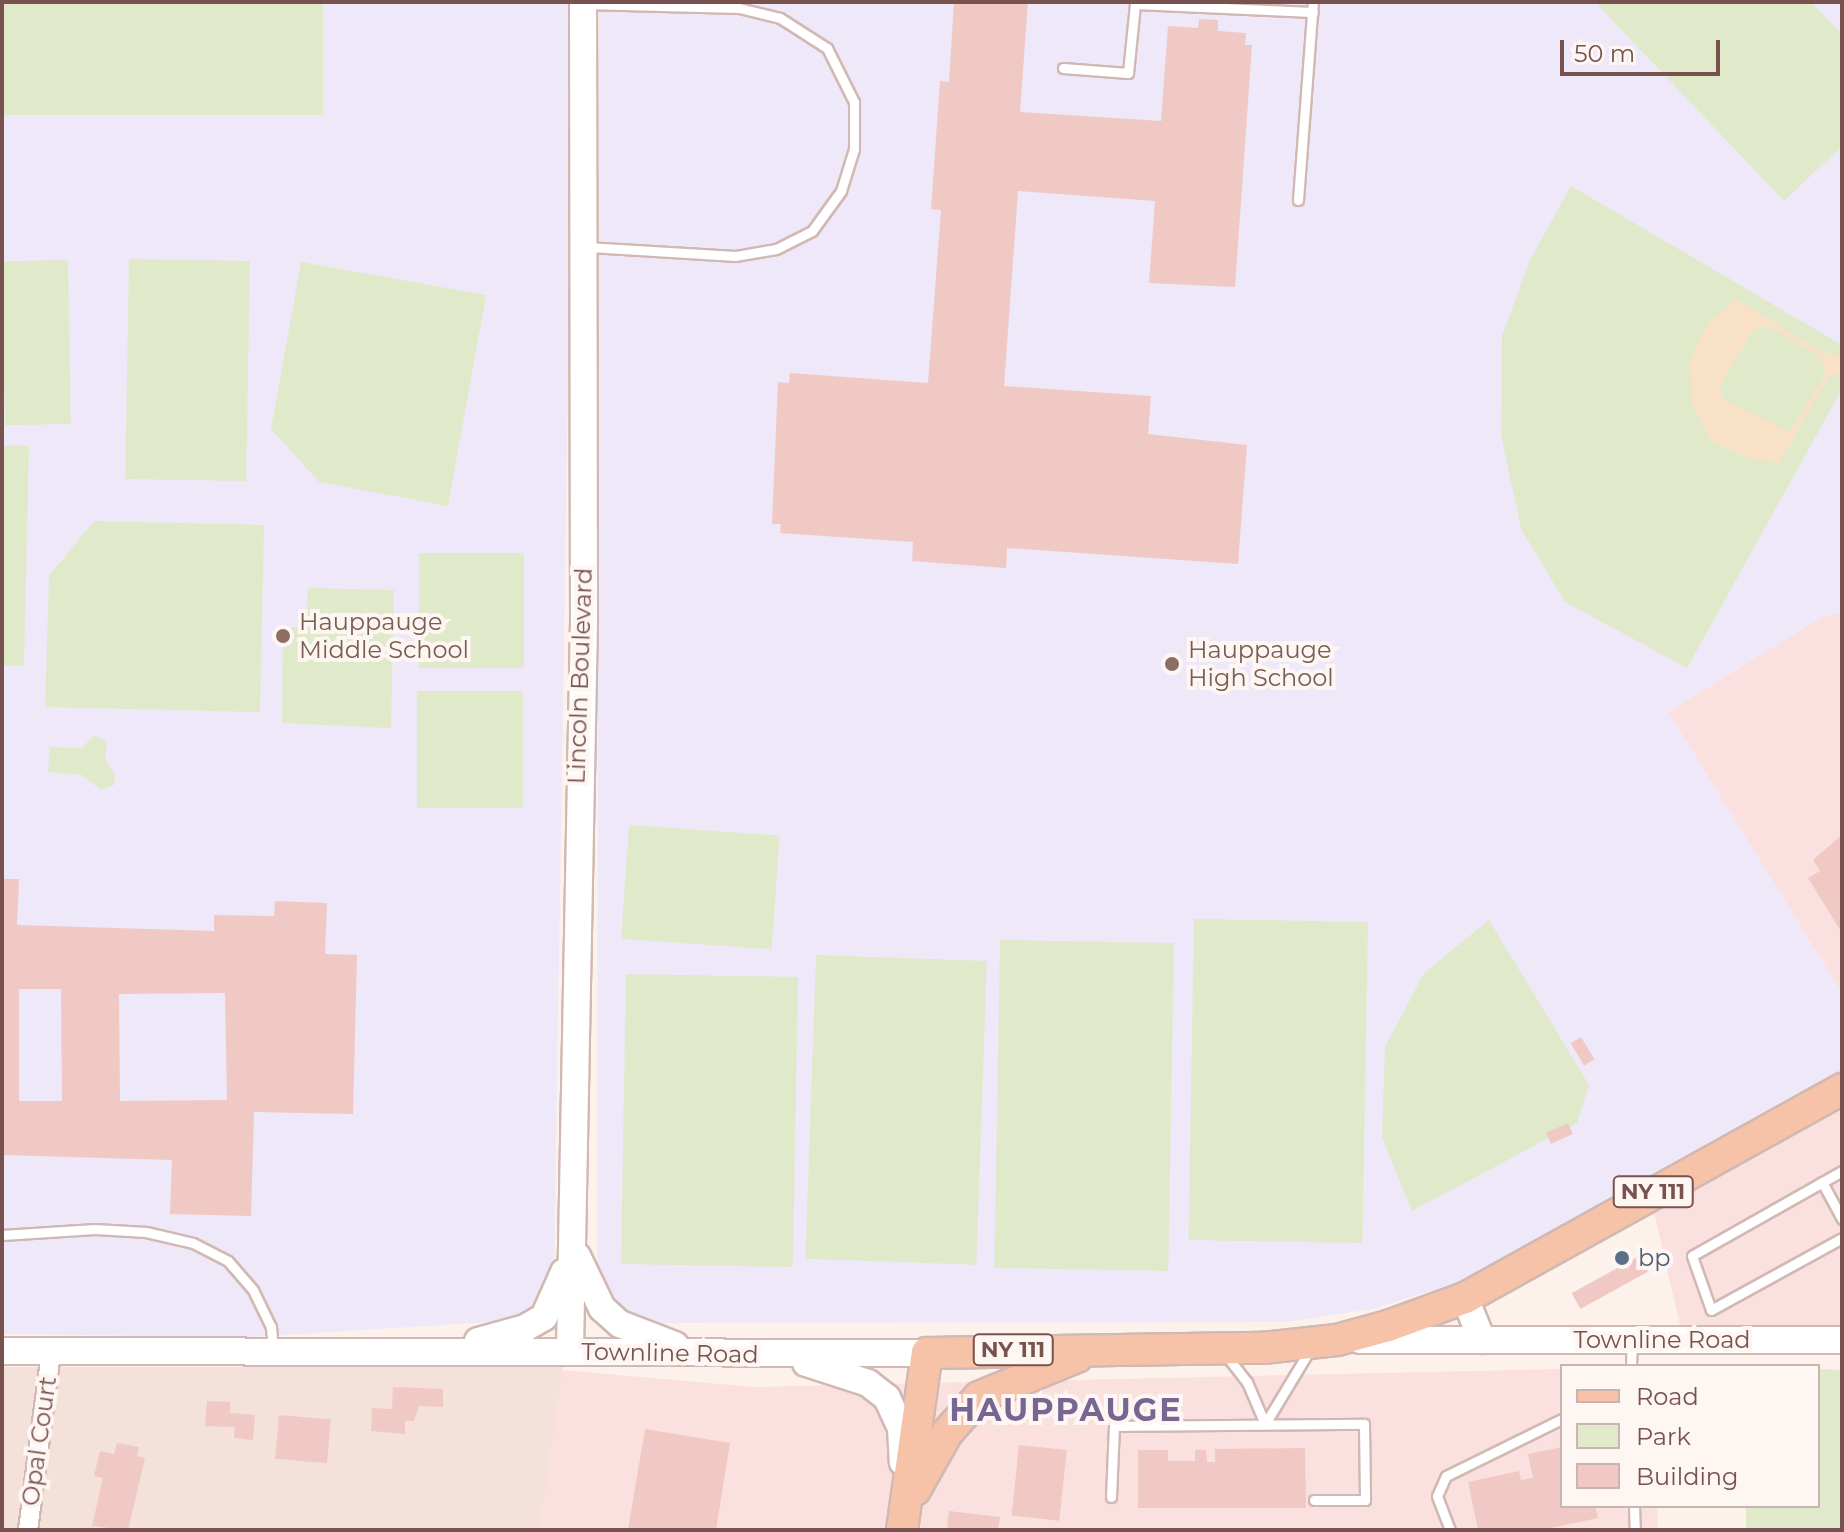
<!DOCTYPE html>
<html>
<head>
<meta charset="utf-8">
<style>
  body { margin:0 }
  #map { position:relative; width:1844px; height:1532px; overflow:hidden; background:#fcf1eb; font-family:Montserrat,sans-serif }
  div>[style] { position:absolute }
  [style*='--x'] { left:calc(var(--x)*1px); top:calc(var(--y)*1px); width:calc(var(--w)*1px); rotate:calc(var(--a)*1deg) }
  .residential>* { inset:0; background:#f3e1da; transform-origin:0 0 }
  .commercial>* { inset:0; background:#fbe0e0 }
  .education>* { inset:0; background:#eee8f9 }
  .green>* { inset:0; background:#e0eaca; transform-origin:0 0 }
  .sand>* { inset:0; background:#f9e1c8 }
  .building>* { inset:0; background:#f0c9c4; transform-origin:0 0 }
  .roads { filter:drop-shadow(2px 0 #d1b9b3) drop-shadow(-2px 0 #d1b9b3) drop-shadow(0 2px #d1b9b3) drop-shadow(0 -2px #d1b9b3) }
  .lane>* { height:9px; margin:-4.5px; padding:0 4.5px; transform-origin:4.5px; border-radius:4.5px; background:#fff }
  .street>* { height:18px; margin:-9px; padding:0 9px; transform-origin:9px; border-radius:9px; background:#fff }
  .secondary>* { height:26px; margin:-13px; padding:0 13px; transform-origin:13px; border-radius:13px; background:#fff }
  .primary>* { height:30px; margin:-15px; padding:0 15px; transform-origin:15px; border-radius:15px; background:#f7c3a8 }
  .dots>* { width:22px; height:22px; translate:-50% -50%; box-sizing:border-box; border:4px solid #fef6f2; border-radius:50% }
  span { translate:-50% -50%; white-space:nowrap; text-align:center; line-height:1.15; -webkit-text-stroke:8px #fef6f2; paint-order:stroke }
  .shield-label span { padding:2px 6px; background:#fef6f2; border:2px solid; border-radius:6px; -webkit-text-stroke-width:0 }
  .shield-label { font-size:22px; color:#77524f; font-weight:700 }
  .education-label { font-size:24px; color:#785e54 }
  .left { translate:0 -50%; text-align:left }
  .street-label { font-size:24px; color:#77524f }
  .service-label { font-size:24px; color:#4e5e75 }
  .district-label { font-size:32px; color:#786692; font-weight:700; letter-spacing:2px }
  .frame { position:absolute; inset:0; border:4px solid #77524f; pointer-events:none }
  .legend { position:absolute; left:1560px; top:1364px; width:260px; height:144px; box-sizing:border-box; background:#fef6f2; border:2px solid #c8b4b1; margin:0; padding:10px 14px; list-style:none; font-size:24px; color:#77524f }
  .legend li { display:flex; align-items:center; gap:16px; height:40px }
  .legend b { width:40px; border:2px solid #c8b4b1 }
  .scale { position:absolute; left:1560px; top:40px; width:160px; height:36px; box-sizing:border-box; border:4px solid #77524f; border-top:0; padding-left:10px; font-size:24px; line-height:28px; white-space:nowrap; color:#77524f; -webkit-text-stroke:6px #fef6f2; paint-order:stroke }
</style>
</head>
<body>
<div id="map">
  <div class="residential">
    <i style="left:2px;top:1367px;width:560px;height:163px"></i>
  </div>
  <div class="commercial">
    <i style="clip-path:polygon(1842px 613px,1842px 993px,1668px 712px,1823px 616px)"></i>
    <i style="clip-path:polygon(1842px 1068px,1842px 1326px,1680px 1325px,1654px 1213px,1688px 1155px)"></i>
    <i style="clip-path:polygon(1562px 1369px,1562px 1506px,1657px 1506px,1658px 1530px,539px 1530px,562px 1370px,754px 1387px)"></i>
  </div>
  <div class="education">
    <i style="clip-path:polygon(2px 2px,574px 2px,554px 1270px,540px 1308px,521px 1320px,250px 1337px,2px 1334px)"></i>
    <i style="clip-path:polygon(599px 2px,1842px 2px,1842px 613px,1823px 616px,1668px 712px,1842px 993px,1842px 1068px,1457px 1283px,1372px 1309px,1285px 1322px,647px 1323px,612px 1308px,597px 1268px)"></i>
  </div>
  <div class="green">
    <i style="left:2px;top:2px;width:321px;height:113px"></i>
    <i style="clip-path:polygon(1595px 2px,1811px 2px,1842px 34px,1842px 146px,1784px 201px)"></i>
    <i style="clip-path:polygon(1571px 186px,1842px 345px,1842px 389px,1687px 668px,1565px 602px,1521px 529px,1501px 434px,1502px 336px,1530px 260px)"></i>
    <i style="left:129px;top:259px;width:121px;height:220px;rotate:1deg"></i>
    <i style="left:68px;top:260px;width:164px;height:66px;rotate:89deg"></i>
    <i style="clip-path:polygon(301px 262px,486px 295px,448px 506px,319px 482px,271px 429px)"></i>
    <i style="clip-path:polygon(2px 445px,29px 446px,24px 666px,2px 665px)"></i>
    <i style="clip-path:polygon(94px 521px,264px 525px,260px 712px,45px 707px,49px 576px)"></i>
    <i style="left:419px;top:553px;width:105px;height:115px"></i>
    <i style="clip-path:polygon(308px 588px,394px 590px,391px 728px,282px 723px,283px 629px,306px 625px)"></i>
    <i style="left:417px;top:691px;width:106px;height:117px"></i>
    <i style="clip-path:polygon(94px 736px,107px 741px,105px 758px,115px 775px,114px 785px,101px 790px,82px 775px,48px 772px,50px 747px,81px 748px)"></i>
    <i style="left:629px;top:825px;width:151px;height:114px;rotate:4deg"></i>
    <i style="left:1194px;top:919px;width:174px;height:321px;rotate:1deg"></i>
    <i style="clip-path:polygon(1489px 920px,1589px 1085px,1577px 1123px,1412px 1211px,1382px 1137px,1385px 1047px,1424px 973px)"></i>
    <i style="left:1000px;top:940px;width:174px;height:328px;rotate:1deg"></i>
    <i style="left:816px;top:955px;width:171px;height:304px;rotate:2deg"></i>
    <i style="left:626px;top:974px;width:172px;height:290px;rotate:1deg"></i>
    <i style="clip-path:polygon(1818px 1369px,1842px 1370px,1842px 1530px,1746px 1530px,1746px 1506px,1818px 1506px)"></i>
  </div>
  <div class="sand">
    <i style="clip-path:polygon(evenodd,1736px 299px,1823px 353px,1842px 355px,1842px 372px,1829px 376px,1779px 463px,1749px 458px,1712px 441px,1691px 401px,1690px 362px,1695px 346px,1711px 320px,1736px 299px,1767px 325px,1821px 357px,1825px 375px,1790px 432px,1723px 399px,1719px 387px,1752px 331px,1767px 325px)"></i>
  </div>
  <div class="building">
    <i style="clip-path:polygon(954px 2px,1028px 2px,1020px 112px,1161px 121px,1168px 26px,1198px 28px,1199px 19px,1218px 20px,1218px 31px,1246px 33px,1245px 45px,1252px 45px,1235px 287px,1149px 283px,1155px 201px,1018px 191px,1004px 386px,1151px 396px,1148px 434px,1247px 445px,1238px 564px,1007px 548px,1006px 568px,912px 561px,913px 542px,780px 533px,781px 524px,772px 524px,778px 382px,789px 383px,790px 373px,928px 383px,941px 210px,931px 209px,940px 81px,949px 82px)"></i>
    <i style="clip-path:polygon(1842px 835px,1842px 933px,1808px 878px,1820px 871px,1813px 860px)"></i>
    <i style="clip-path:polygon(evenodd,2px 879px,19px 879px,17px 925px,214px 931px,214px 915px,274px 916px,275px 901px,327px 903px,325px 954px,357px 955px,353px 1114px,254px 1112px,251px 1216px,170px 1214px,172px 1160px,2px 1155px,2px 879px,19px 989px,61px 989px,62px 1101px,19px 1101px,19px 989px,2px 879px,225px 993px,227px 1100px,120px 1101px,119px 994px,225px 993px)"></i>
    <i style="left:1581px;top:1037px;width:26px;height:12px;rotate:59deg"></i>
    <i style="left:1568px;top:1123px;width:12px;height:24px;rotate:66deg"></i>
    <i style="left:1639px;top:1256px;width:18px;height:77px;rotate:61deg"></i>
    <i style="clip-path:polygon(393px 1387px,443px 1389px,443px 1407px,419px 1406px,414px 1421px,405px 1421px,405px 1434px,371px 1431px,372px 1408px,392px 1409px)"></i>
    <i style="clip-path:polygon(207px 1401px,230px 1402px,230px 1413px,255px 1415px,253px 1440px,234px 1438px,235px 1427px,205px 1426px)"></i>
    <i style="left:279px;top:1415px;width:52px;height:44px;rotate:5deg"></i>
    <i style="clip-path:polygon(645px 1429px,730px 1443px,716px 1530px,628px 1530px)"></i>
    <i style="clip-path:polygon(117px 1443px,139px 1447px,137px 1456px,145px 1458px,128px 1530px,92px 1526px,103px 1478px,94px 1476px,100px 1451px,114px 1454px)"></i>
    <i style="left:1019px;top:1445px;width:48px;height:71px;rotate:6deg"></i>
    <i style="clip-path:polygon(1562px 1447px,1562px 1506px,1595px 1506px,1598px 1518px,1546px 1529px,1478px 1530px,1468px 1482px,1519px 1471px,1521px 1480px,1533px 1478px,1528px 1454px)"></i>
    <i style="clip-path:polygon(1305px 1448px,1306px 1508px,1138px 1508px,1138px 1450px,1168px 1450px,1168px 1461px,1195px 1461px,1195px 1450px,1206px 1450px,1207px 1462px,1215px 1462px,1215px 1449px)"></i>
    <i style="clip-path:polygon(949px 1511px,1000px 1517px,998px 1530px,947px 1530px)"></i>
  </div>
  <div class="roads">
    <div class="lane">
      <i style="--x:585;--y:4;--w:154;--a:1.5"></i>
      <i style="--x:739;--y:8;--w:42;--a:13.7"></i>
      <i style="--x:780;--y:18;--w:56;--a:32.6"></i>
      <i style="--x:827;--y:48;--w:60;--a:63.4"></i>
      <i style="--x:854;--y:102;--w:47;--a:90"></i>
      <i style="--x:854;--y:149;--w:44;--a:107.2"></i>
      <i style="--x:841;--y:191;--w:49;--a:125.9"></i>
      <i style="--x:812;--y:231;--w:40;--a:153.4"></i>
      <i style="--x:776;--y:249;--w:42;--a:170.3"></i>
      <i style="--x:735;--y:256;--w:149;--a:-176.5"></i>
      <i style="--x:1063;--y:68;--w:65;--a:4.4"></i>
      <i style="--x:1128;--y:73;--w:69;--a:-84.2"></i>
      <i style="--x:1135;--y:4;--w:178;--a:2.6"></i>
      <i style="--x:1298;--y:200;--w:199;--a:-85.7"></i>
      <i style="--x:1842;--y:1171;--w:172;--a:150.5"></i>
      <i style="--x:1692;--y:1256;--w:57;--a:70.6"></i>
      <i style="--x:1711;--y:1310;--w:149;--a:-28.8"></i>
      <i style="--x:1822;--y:1182;--w:42;--a:61.6"></i>
      <i style="--x:2;--y:1235;--w:93;--a:-3.7"></i>
      <i style="--x:95;--y:1229;--w:51;--a:3.4"></i>
      <i style="--x:146;--y:1232;--w:48;--a:13.2"></i>
      <i style="--x:193;--y:1243;--w:39;--a:27"></i>
      <i style="--x:228;--y:1261;--w:38;--a:49"></i>
      <i style="--x:253;--y:1290;--w:41;--a:64.1"></i>
      <i style="--x:271;--y:1327;--w:21;--a:85"></i>
      <i style="--x:1225;--y:1354;--w:36;--a:52"></i>
      <i style="--x:1247;--y:1382;--w:46;--a:66.8"></i>
      <i style="--x:1631;--y:1366;--w:25;--a:-88"></i>
      <i style="--x:1265;--y:1424;--w:85;--a:-58.9"></i>
      <i style="--x:1111;--y:1497;--w:71;--a:-87.6"></i>
      <i style="--x:1114;--y:1426;--w:250;--a:-0.5"></i>
      <i style="--x:1364;--y:1424;--w:76;--a:89.2"></i>
      <i style="--x:1365;--y:1500;--w:51;--a:180"></i>
      <i style="--x:1634;--y:1506;--w:24;--a:88"></i>
      <i style="--x:1450;--y:1530;--w:36;--a:-111"></i>
      <i style="--x:1437;--y:1496;--w:22;--a:-66"></i>
      <i style="--x:1446;--y:1476;--w:129;--a:-26.2"></i>
    </div>
    <div class="street">
      <i style="--x:28;--y:1530;--w:179;--a:-82.6"></i>
    </div>
    <div class="secondary">
      <i style="--x:577;--y:1256;--w:58;--a:64.3"></i>
      <i style="--x:602;--y:1308;--w:24;--a:42"></i>
      <i style="--x:620;--y:1324;--w:59;--a:20.9"></i>
      <i style="--x:1465;--y:1298;--w:45;--a:68"></i>
      <i style="--x:1360;--y:1340;--w:482;--a:0"></i>
      <i style="--x:478;--y:1341;--w:49;--a:-15.5"></i>
      <i style="--x:525;--y:1328;--w:22;--a:-30"></i>
      <i style="--x:544;--y:1317;--w:49;--a:-66"></i>
      <i style="--x:570;--y:1350;--w:732;--a:-88.9"></i>
      <i style="--x:584;--y:618;--w:616;--a:-90.09"></i>
      <i style="--x:2;--y:1351;--w:925;--a:0.12"></i>
      <i style="--x:806;--y:1363;--w:65;--a:17.9"></i>
      <i style="--x:868;--y:1383;--w:24;--a:38"></i>
      <i style="--x:887;--y:1398;--w:33;--a:65"></i>
      <i style="--x:901;--y:1428;--w:34;--a:87"></i>
    </div>
    <div class="primary">
      <i style="--x:915;--y:1490;--w:65;--a:-60.7"></i>
      <i style="--x:947;--y:1433;--w:48;--a:-48.4"></i>
      <i style="--x:979;--y:1397;--w:106;--a:-22.2"></i>
      <i style="--x:902;--y:1530;--w:179;--a:-82"></i>
      <i style="--x:927;--y:1353;--w:336;--a:-0.9"></i>
      <i style="--x:1263;--y:1348;--w:74;--a:-6.2"></i>
      <i style="--x:1337;--y:1340;--w:53;--a:-15.4"></i>
      <i style="--x:1388;--y:1326;--w:82;--a:-20"></i>
      <i style="--x:1465;--y:1298;--w:431;--a:-29"></i>
    </div>
  </div>
  <div class="dots">
    <i style="left:283px;top:636px;background:#8d6e63"></i>
    <i style="left:1172px;top:664px;background:#8d6e63"></i>
    <i style="left:1622px;top:1258px;background:#5c6f8a"></i>
  </div>
  <div class="shield-label">
    <span style="left:1653px;top:1192px">NY 111</span>
    <span style="left:1013px;top:1350px">NY 111</span>
  </div>
  <div class="education-label">
    <span class="left" style="left:299px;top:636px">Hauppauge<br>Middle School</span>
    <span class="left" style="left:1188px;top:664px">Hauppauge<br>High School</span>
  </div>
  <div class="street-label">
    <span style="left:580px;top:676px;rotate:-88deg">Lincoln Boulevard</span>
    <span style="left:1662px;top:1340px">Townline Road</span>
    <span style="left:670px;top:1353px;rotate:1deg">Townline Road</span>
    <span style="left:39px;top:1441px;rotate:-82deg">Opal Court</span>
  </div>
  <div class="service-label">
    <span class="left" style="left:1638px;top:1258px">bp</span>
  </div>
  <div class="district-label">
    <span style="left:1066px;top:1410px">HAUPPAUGE</span>
  </div>
  <div class="frame"></div>
  <ul class="legend">
  <li><b style="height:10px;background:#f7c3a8"></b>Road</li>
  <li><b style="height:22px;background:#e0eaca"></b>Park</li>
  <li><b style="height:22px;background:#f0c9c4"></b>Building</li>
  </ul>
  <div class="scale">50 m</div>
</div>
</body>
</html>
